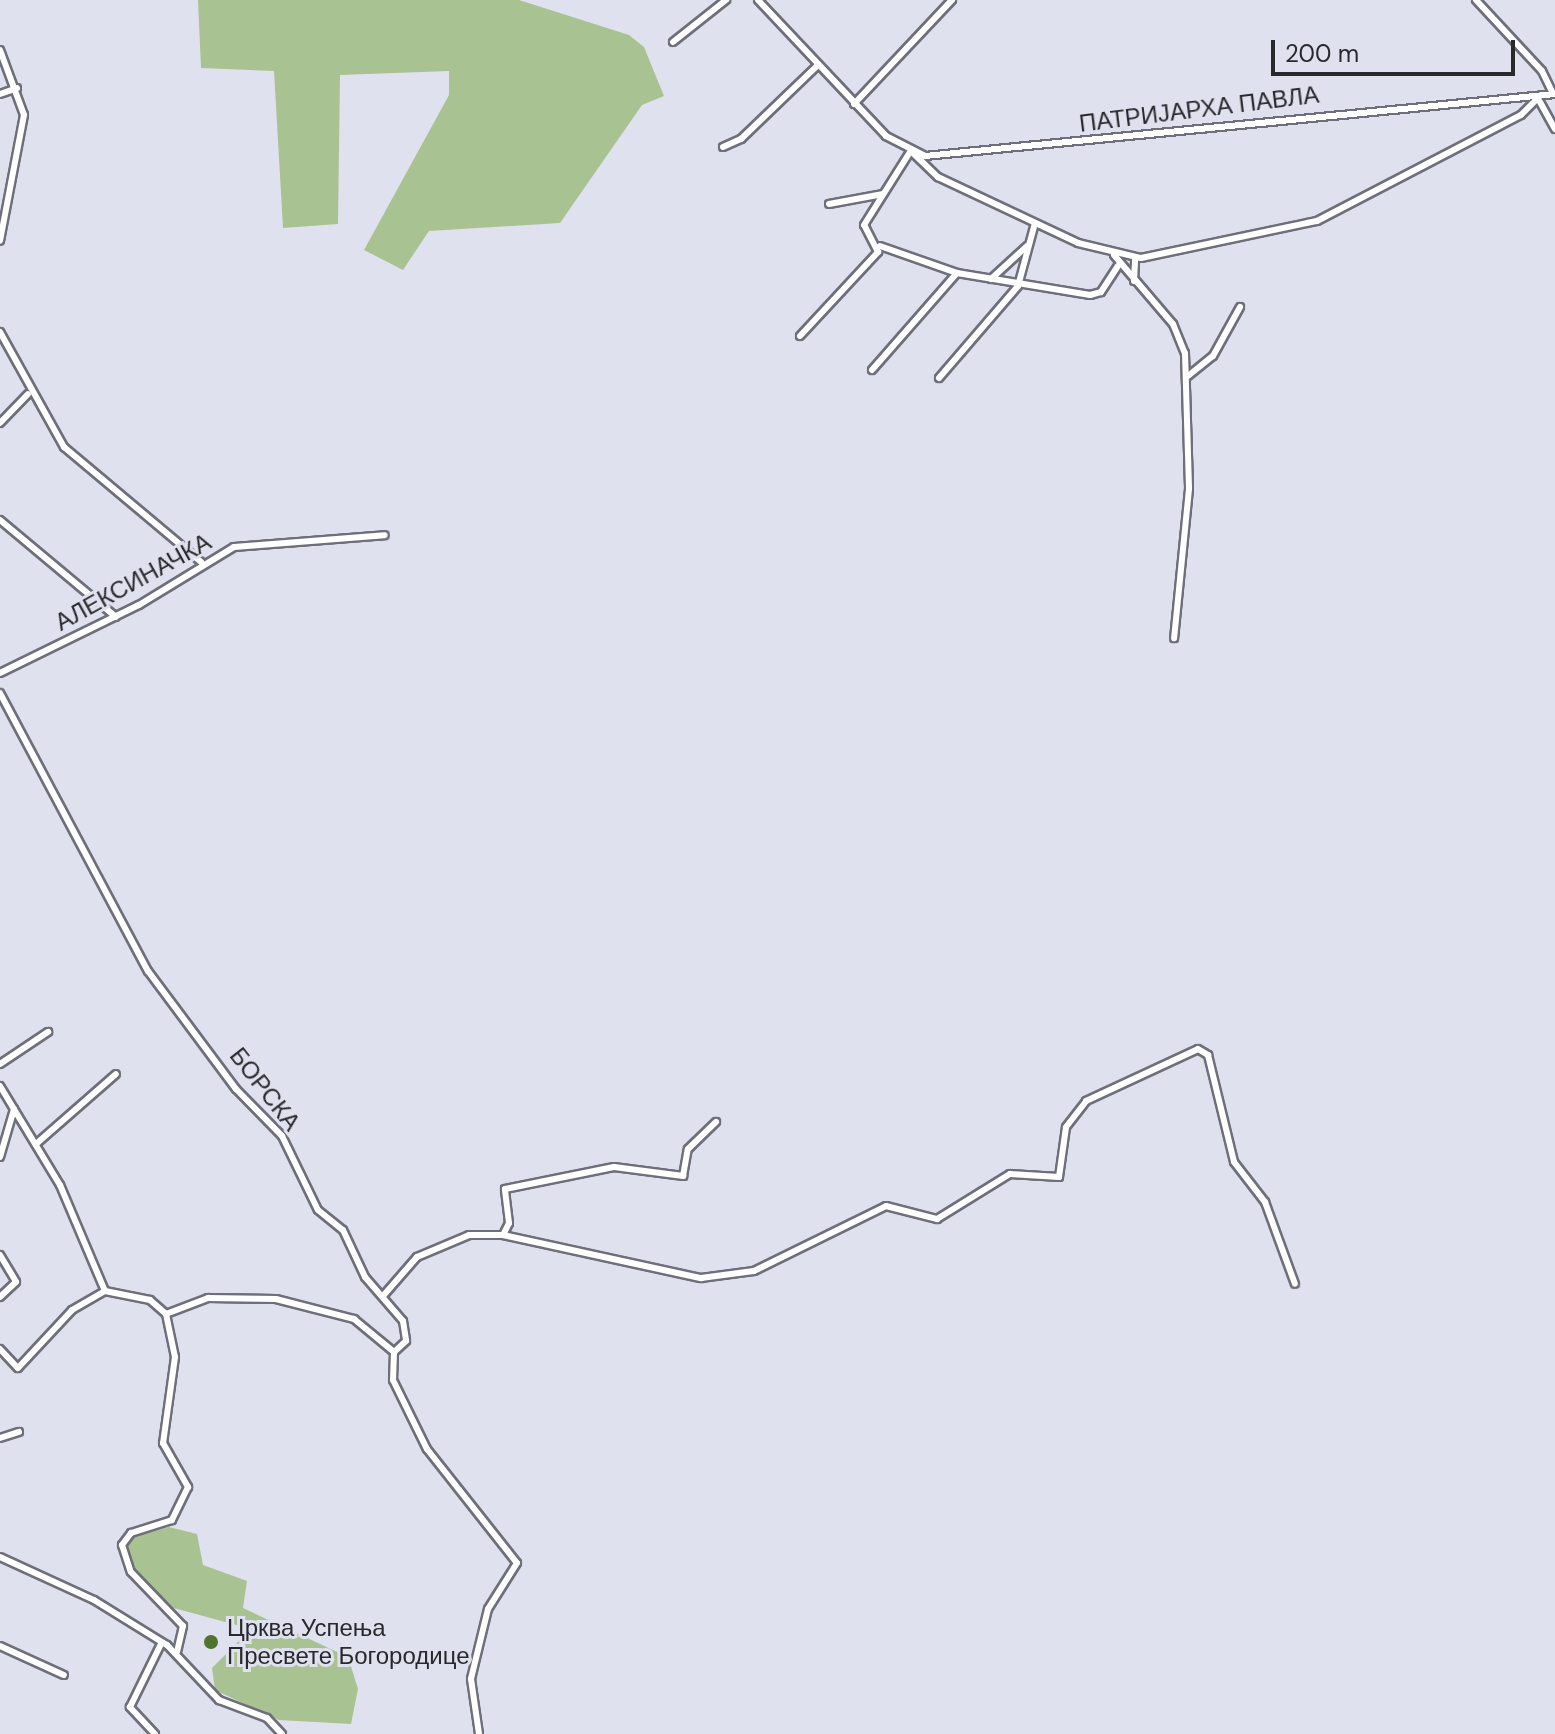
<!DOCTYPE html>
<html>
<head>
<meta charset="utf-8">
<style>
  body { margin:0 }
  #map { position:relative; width:1555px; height:1734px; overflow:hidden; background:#e0e1ee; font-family:"DM Sans",sans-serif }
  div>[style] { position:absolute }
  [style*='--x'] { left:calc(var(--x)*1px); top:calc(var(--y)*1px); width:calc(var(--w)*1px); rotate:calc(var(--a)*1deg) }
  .green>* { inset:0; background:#a8c391 }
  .roads { filter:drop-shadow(2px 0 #6e6f7a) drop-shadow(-2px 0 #6e6f7a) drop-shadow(0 2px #6e6f7a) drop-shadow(0 -2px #6e6f7a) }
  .street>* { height:6px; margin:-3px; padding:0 3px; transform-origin:3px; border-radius:3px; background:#fff }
  .dots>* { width:22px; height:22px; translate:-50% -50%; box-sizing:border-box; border:4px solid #e0e1ee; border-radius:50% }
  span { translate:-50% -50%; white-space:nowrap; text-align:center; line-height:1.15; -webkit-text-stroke:6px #e0e1ee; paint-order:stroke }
  .street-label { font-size:24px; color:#28292d }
  .poi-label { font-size:24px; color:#28292d }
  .left { translate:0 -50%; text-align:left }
  .scale { position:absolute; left:1271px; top:40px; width:244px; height:36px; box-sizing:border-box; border:4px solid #28292d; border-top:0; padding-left:10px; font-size:24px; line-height:28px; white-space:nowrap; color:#28292d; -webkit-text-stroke:6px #e0e1ee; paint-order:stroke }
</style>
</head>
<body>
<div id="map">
  <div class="green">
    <i style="clip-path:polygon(198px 0,519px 0,629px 35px,644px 47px,664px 96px,642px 105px,560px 223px,429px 231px,403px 270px,364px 250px,449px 95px,449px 71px,340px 75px,338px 224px,283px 228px,274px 71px,201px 68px)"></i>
    <i style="clip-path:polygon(169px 1527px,197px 1534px,203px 1565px,247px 1581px,243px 1608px,348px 1657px,358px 1689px,351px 1724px,279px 1720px,215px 1690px,212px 1668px,242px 1638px,240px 1626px,170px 1607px,138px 1576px,125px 1548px,131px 1538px)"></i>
  </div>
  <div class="roads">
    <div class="street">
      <i style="--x:758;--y:0;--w:187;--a:46.7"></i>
      <i style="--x:886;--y:136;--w:44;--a:27.1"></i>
      <i style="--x:925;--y:156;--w:633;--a:-5.62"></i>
      <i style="--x:1476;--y:0;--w:97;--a:47.1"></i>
      <i style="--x:1542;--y:71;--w:25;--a:64"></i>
      <i style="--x:673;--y:42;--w:68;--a:-38.4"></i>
      <i style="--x:0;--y:50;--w:69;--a:69.7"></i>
      <i style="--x:24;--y:115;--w:128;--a:100.8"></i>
      <i style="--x:0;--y:94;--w:18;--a:-19"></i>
      <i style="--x:1540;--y:102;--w:31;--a:61"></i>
      <i style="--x:854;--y:104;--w:143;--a:-46.7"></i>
      <i style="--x:723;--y:147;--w:20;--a:-24"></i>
      <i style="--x:741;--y:139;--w:107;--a:-43.9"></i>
      <i style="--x:913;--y:153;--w:35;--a:44"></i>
      <i style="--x:938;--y:177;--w:155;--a:25.2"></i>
      <i style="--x:1078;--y:243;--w:65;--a:13.4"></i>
      <i style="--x:1141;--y:258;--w:180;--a:-11.9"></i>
      <i style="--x:1317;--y:221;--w:230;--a:-27.5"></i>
      <i style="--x:1521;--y:115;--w:28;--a:-45"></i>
      <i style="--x:829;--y:204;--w:55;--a:-10.5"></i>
      <i style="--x:880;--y:246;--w:82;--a:19.3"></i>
      <i style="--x:957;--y:273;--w:135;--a:9.4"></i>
      <i style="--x:1090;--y:295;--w:11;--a:-15"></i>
      <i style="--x:1101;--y:292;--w:31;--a:-57"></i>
      <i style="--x:1114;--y:255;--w:91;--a:49.5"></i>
      <i style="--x:1173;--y:324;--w:31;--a:68"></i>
      <i style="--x:1185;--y:353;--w:136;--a:88.3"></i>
      <i style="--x:1189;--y:489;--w:150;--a:95.7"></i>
      <i style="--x:991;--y:279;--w:49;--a:-42.5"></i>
      <i style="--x:1134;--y:281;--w:22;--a:-87"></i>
      <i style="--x:0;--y:332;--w:132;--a:60.9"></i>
      <i style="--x:64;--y:447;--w:179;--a:40"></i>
      <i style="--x:800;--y:336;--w:115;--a:-47.1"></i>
      <i style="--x:878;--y:252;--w:30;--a:-117"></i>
      <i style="--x:864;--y:225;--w:86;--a:-57.8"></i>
      <i style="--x:872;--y:370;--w:129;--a:-48.8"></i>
      <i style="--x:1188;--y:376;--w:32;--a:-39"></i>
      <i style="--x:1213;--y:356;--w:56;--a:-61.1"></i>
      <i style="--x:939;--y:378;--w:121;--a:-49.3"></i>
      <i style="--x:1018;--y:286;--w:65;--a:-74.9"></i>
      <i style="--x:0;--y:423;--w:40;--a:-46"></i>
      <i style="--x:0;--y:520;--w:151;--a:39.9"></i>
      <i style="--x:0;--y:673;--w:155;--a:-26.1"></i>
      <i style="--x:139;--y:605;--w:111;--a:-31.4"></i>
      <i style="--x:234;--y:547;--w:151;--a:-4.5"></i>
      <i style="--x:0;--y:693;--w:315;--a:62"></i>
      <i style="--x:148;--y:971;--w:147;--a:53.3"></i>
      <i style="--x:236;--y:1089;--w:66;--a:45.6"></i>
      <i style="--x:282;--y:1136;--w:82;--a:64.1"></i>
      <i style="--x:318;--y:1210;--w:32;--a:39"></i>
      <i style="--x:343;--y:1230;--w:52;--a:64.9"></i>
      <i style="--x:365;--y:1277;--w:58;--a:49.2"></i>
      <i style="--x:403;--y:1321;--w:20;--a:81"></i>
      <i style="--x:406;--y:1341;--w:16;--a:137"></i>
      <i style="--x:0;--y:1064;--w:58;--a:-33.7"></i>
      <i style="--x:0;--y:1086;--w:116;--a:58.8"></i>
      <i style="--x:60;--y:1185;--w:115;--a:67"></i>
      <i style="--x:36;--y:1144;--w:106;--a:-41.2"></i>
      <i style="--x:0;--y:1157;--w:50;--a:-73.7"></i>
      <i style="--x:503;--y:1235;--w:13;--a:-63"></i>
      <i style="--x:509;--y:1223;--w:34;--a:-97"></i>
      <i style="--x:505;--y:1189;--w:111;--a:-11.4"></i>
      <i style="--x:614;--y:1167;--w:70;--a:7.4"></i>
      <i style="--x:683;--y:1176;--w:27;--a:-80"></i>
      <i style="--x:688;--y:1149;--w:39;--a:-44"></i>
      <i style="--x:0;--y:1255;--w:31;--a:59"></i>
      <i style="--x:16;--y:1282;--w:22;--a:137"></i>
      <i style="--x:383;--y:1296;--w:52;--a:-48.9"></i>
      <i style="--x:417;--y:1257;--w:56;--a:-22.9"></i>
      <i style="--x:469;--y:1235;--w:34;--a:0"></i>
      <i style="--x:503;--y:1235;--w:203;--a:12.3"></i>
      <i style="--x:701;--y:1278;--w:53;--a:-7.5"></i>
      <i style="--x:754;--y:1271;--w:147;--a:-26.2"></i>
      <i style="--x:886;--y:1206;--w:53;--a:14.3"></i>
      <i style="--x:937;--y:1219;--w:86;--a:-31.7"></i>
      <i style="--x:1010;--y:1174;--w:49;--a:3.5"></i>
      <i style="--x:1059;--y:1177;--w:50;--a:-82"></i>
      <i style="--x:1066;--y:1127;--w:33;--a:-52"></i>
      <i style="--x:1086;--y:1101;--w:123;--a:-24.9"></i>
      <i style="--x:1198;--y:1049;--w:12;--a:31"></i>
      <i style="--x:1208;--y:1055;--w:110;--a:76.3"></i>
      <i style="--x:1234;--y:1162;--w:51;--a:52.2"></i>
      <i style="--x:1265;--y:1202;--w:87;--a:69.9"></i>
      <i style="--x:166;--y:1314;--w:44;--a:78.2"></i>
      <i style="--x:175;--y:1357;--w:87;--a:97.9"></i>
      <i style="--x:163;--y:1443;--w:51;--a:60.4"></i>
      <i style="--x:188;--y:1487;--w:37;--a:116"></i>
      <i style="--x:172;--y:1520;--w:43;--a:162.4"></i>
      <i style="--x:131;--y:1533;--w:15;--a:127"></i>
      <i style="--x:122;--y:1545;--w:28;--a:72"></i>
      <i style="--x:131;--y:1572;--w:75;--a:46.1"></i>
      <i style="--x:183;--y:1626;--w:26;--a:103"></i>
      <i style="--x:0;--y:1349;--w:26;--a:47"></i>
      <i style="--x:18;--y:1368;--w:79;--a:-47"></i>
      <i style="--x:72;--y:1310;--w:38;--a:-30"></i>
      <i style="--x:105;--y:1291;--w:46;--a:11.3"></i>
      <i style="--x:150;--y:1300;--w:21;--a:41"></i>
      <i style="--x:166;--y:1314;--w:45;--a:-20.9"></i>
      <i style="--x:208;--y:1298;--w:68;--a:0.8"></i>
      <i style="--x:276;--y:1299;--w:81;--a:14.4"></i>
      <i style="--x:354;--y:1319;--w:52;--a:39.5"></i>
      <i style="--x:394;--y:1352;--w:28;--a:92"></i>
      <i style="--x:393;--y:1380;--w:77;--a:63.8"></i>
      <i style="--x:427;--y:1449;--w:145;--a:51.7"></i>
      <i style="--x:517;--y:1563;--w:54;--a:122.2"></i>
      <i style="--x:488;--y:1609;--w:72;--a:103.7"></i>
      <i style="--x:471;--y:1679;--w:56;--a:81.7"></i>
      <i style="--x:0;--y:1438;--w:20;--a:-18"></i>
      <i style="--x:0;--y:1557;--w:103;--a:24.6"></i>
      <i style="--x:94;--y:1600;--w:86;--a:31.7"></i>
      <i style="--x:167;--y:1645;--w:76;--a:46.6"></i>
      <i style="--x:219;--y:1700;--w:51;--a:20.6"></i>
      <i style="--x:267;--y:1718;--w:22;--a:47"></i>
      <i style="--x:0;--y:1646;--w:70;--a:24.4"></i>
      <i style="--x:155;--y:1734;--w:37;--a:-133"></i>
      <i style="--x:130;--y:1707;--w:72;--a:-63.8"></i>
    </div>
  </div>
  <div class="dots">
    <i style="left:211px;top:1642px;background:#50742c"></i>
  </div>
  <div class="street-label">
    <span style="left:1199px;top:109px;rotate:-7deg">ПАТРИЈАРХА ПАВЛА</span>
    <span style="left:133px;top:582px;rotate:-29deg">АЛЕКСИНАЧКА</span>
    <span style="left:265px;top:1089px;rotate:52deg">БОРСКА</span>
  </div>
  <div class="poi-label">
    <span class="left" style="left:227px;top:1642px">Црква Успења<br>Пресвете Богородице</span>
  </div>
  <div class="scale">200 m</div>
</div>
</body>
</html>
